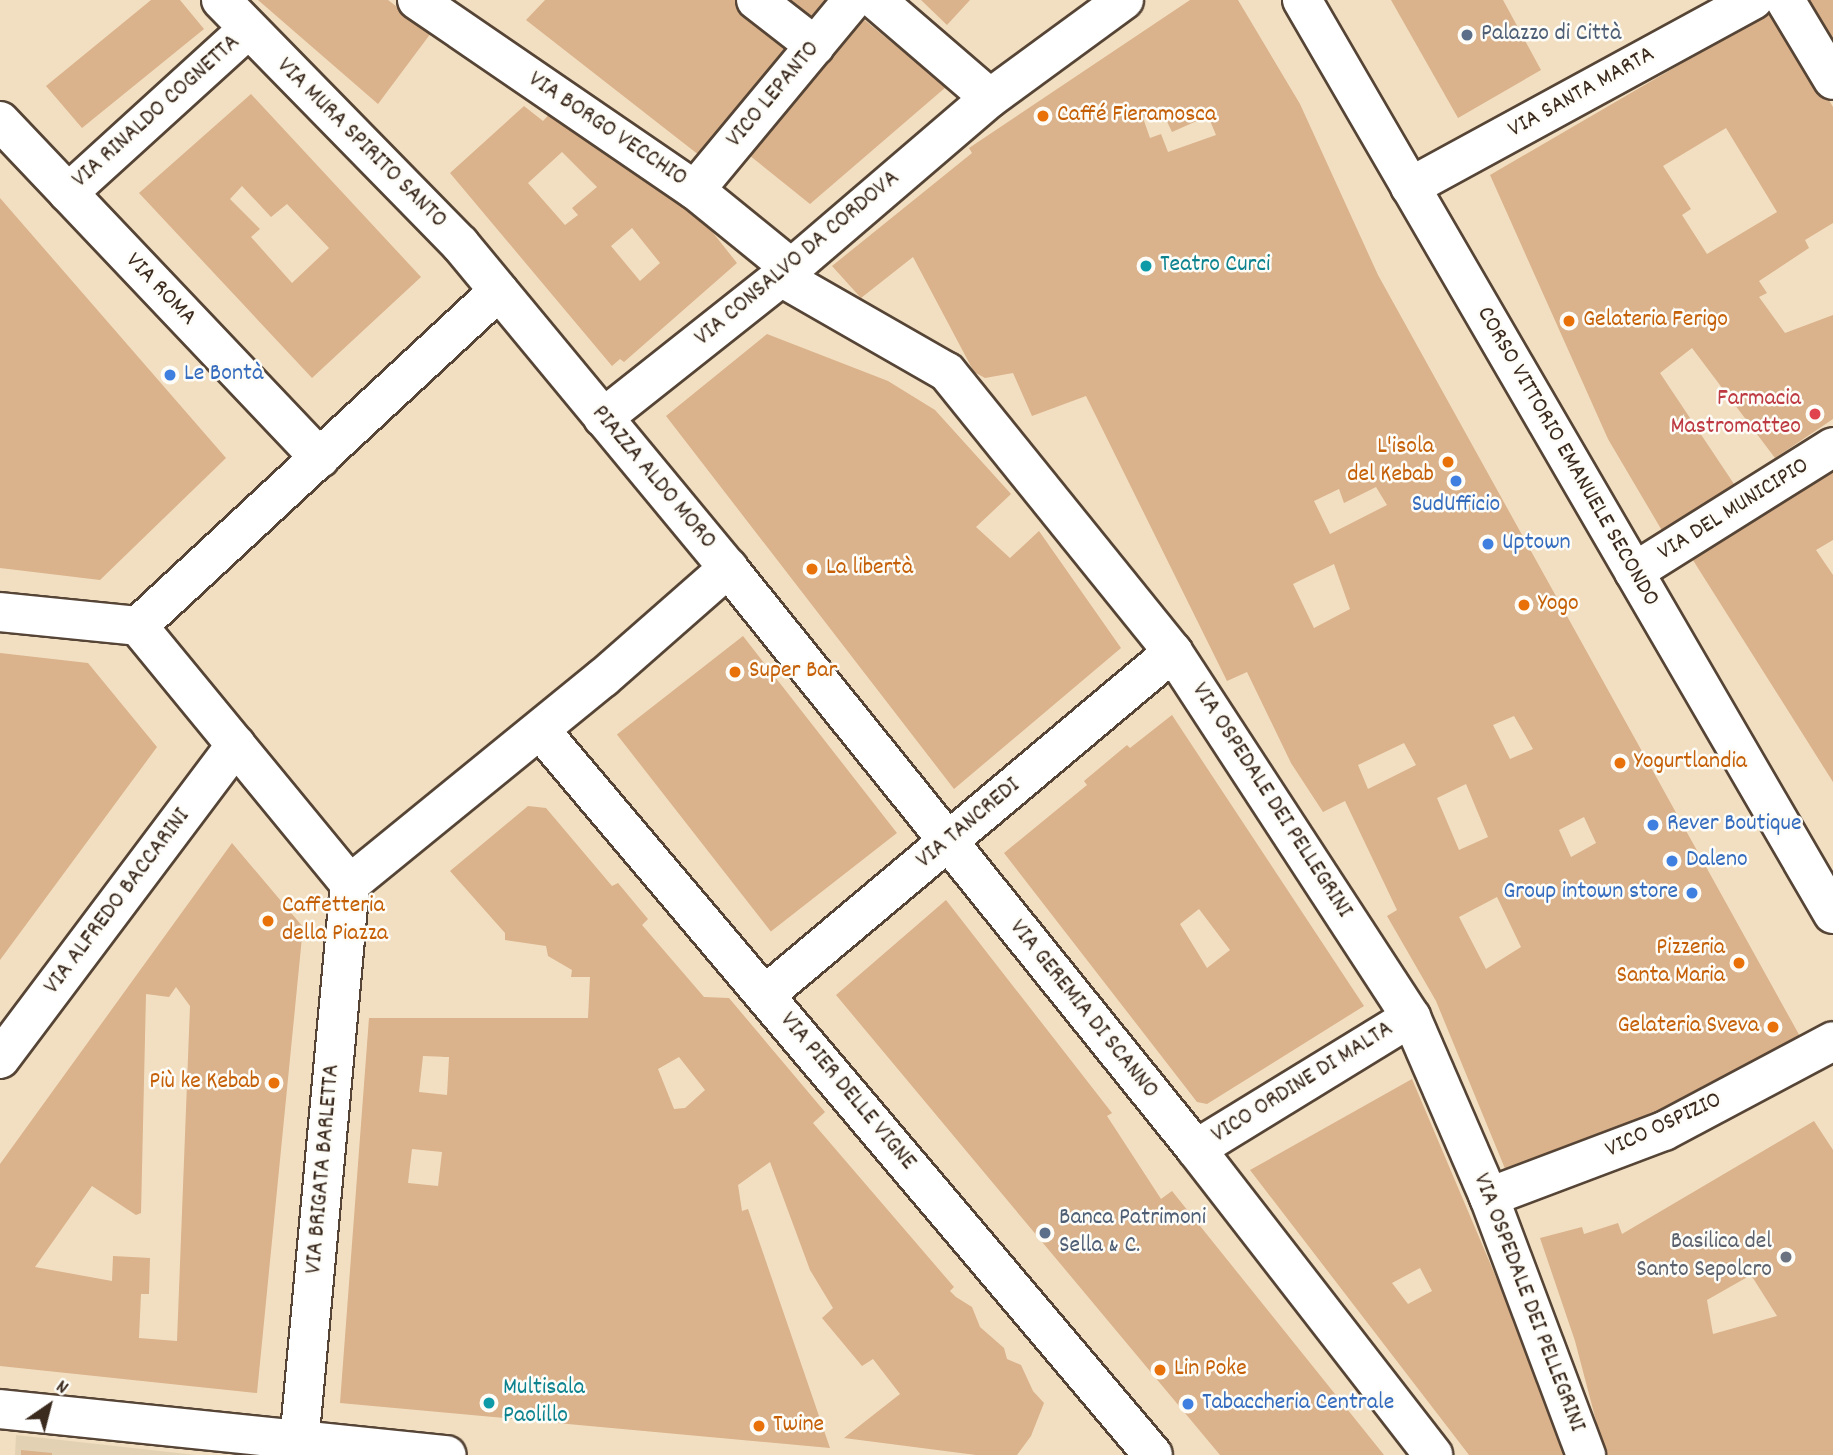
<!DOCTYPE html>
<html>
<head>
<meta charset="utf-8">
<style>
  body { margin:0 }
  #map { position:relative; width:1833px; height:1455px; overflow:hidden; background:#f2dfc1; font-family:Dekko,sans-serif }
  div>[style] { position:absolute }
  [style*='--x'] { left:calc(var(--x)*1px); top:calc(var(--y)*1px); width:calc(var(--w)*1px); rotate:calc(var(--a)*1deg) }
  .built>* { inset:0; background:#e3d1b4 }
  .building>* { inset:0; background:#dab28b; transform-origin:0 0 }
  .roads { filter:drop-shadow(2px 0 #564536) drop-shadow(-2px 0 #564536) drop-shadow(0 2px #564536) drop-shadow(0 -2px #564536) }
  .pedestrian>* { height:38px; margin:-19px; padding:0 19px; transform-origin:19px; border-radius:19px; background:#fff }
  .minor>* { height:38px; margin:-19px; padding:0 19px; transform-origin:19px; border-radius:19px; background:#fff }
  .tertiary>* { height:38px; margin:-19px; padding:0 19px; transform-origin:19px; border-radius:19px; background:#fff }
  .dots>* { width:19px; height:19px; translate:-50% -50%; box-sizing:border-box; border:4px solid #fdfcf7; border-radius:50% }
  span { translate:-50% -50%; white-space:nowrap; text-align:center; line-height:1.15; -webkit-text-stroke:5px #fdfcf7; paint-order:stroke }
  .service-label { font-size:24px; color:#4e5e75 }
  .left { translate:0 -50%; text-align:left }
  .street-label { font-size:24px; color:#3b2a1e }
  .food-label { font-size:24px; color:#c56008 }
  .right { translate:-100% -50%; text-align:right }
  .culture-label { font-size:24px; color:#0d838f }
  .shop-label { font-size:24px; color:#366cbe }
  .health-label { font-size:24px; color:#be3a42 }
  .worship-label { font-size:24px; color:#5b616d }
  .north { position:absolute; left:14px; top:1371px; width:70px; height:70px; -webkit-text-stroke:5px #fdfcf7; paint-order:stroke; rotate:35deg; font-size:19px; font-weight:700; line-height:28px; text-align:center; color:#3b2a1e }
  .north::after { content:''; display:block; margin:auto; width:24px; height:32px; background:#3b2a1e; clip-path:polygon(50% 0,100% 100%,50% 72%,0 100%) }
</style>
</head>
<body>
<div id="map">
  <div class="built">
    <i style="clip-path:polygon(16px 1435px,196px 1455px,15px 1455px)"></i>
  </div>
  <div class="building">
    <i style="clip-path:polygon(151px 0,180px 0,204px 29px,82px 128px,46px 86px)"></i>
    <i style="clip-path:polygon(258px 0,388px 0,431px 33px,378px 104px)"></i>
    <i style="clip-path:polygon(545px 0,739px 0,798px 46px,704px 159px,526px 20px)"></i>
    <i style="clip-path:polygon(778px 0,838px 0,814px 30px)"></i>
    <i style="clip-path:polygon(921px 0,970px 0,947px 25px)"></i>
    <i style="clip-path:polygon(evenodd,1190px 0,1238px 0,1300px 104px,1378px 275px,1807px 1049px,1508px 1176px,1436px 1001px,1387px 916px,1397px 910px,1345px 801px,1323px 812px,1291px 763px,1247px 672px,1227px 681px,1086px 396px,1032px 416px,1013px 373px,985px 378px,974px 372px,913px 257px,861px 298px,832px 266px,972px 153px,969px 148px,1190px 0,1162px 111px,1172px 132px,1208px 116px,1216px 135px,1168px 152px,1161px 134px,1150px 138px,1143px 118px,1162px 111px,1190px 0,1376px 487px,1387px 505px,1330px 534px,1314px 501px,1339px 489px,1344px 503px,1376px 487px,1190px 0,1334px 564px,1350px 609px,1314px 628px,1293px 584px,1334px 564px,1190px 0,1514px 716px,1533px 749px,1510px 759px,1493px 725px,1514px 716px,1190px 0,1404px 743px,1416px 765px,1368px 789px,1358px 765px,1404px 743px,1190px 0,1466px 784px,1488px 837px,1459px 850px,1437px 798px,1466px 784px,1190px 0,1584px 817px,1596px 843px,1571px 857px,1559px 830px,1584px 817px,1190px 0,1497px 897px,1521px 947px,1486px 969px,1459px 917px,1497px 897px)"></i>
    <i style="clip-path:polygon(1391px 0,1503px 0,1541px 70px,1458px 118px)"></i>
    <i style="clip-path:polygon(1806px 0,1833px 0,1833px 46px)"></i>
    <i style="clip-path:polygon(evenodd,1775px 9px,1833px 107px,1833px 223px,1805px 240px,1809px 248px,1759px 281px,1767px 293px,1759px 297px,1785px 333px,1833px 315px,1833px 419px,1775px 458px,1692px 348px,1660px 373px,1736px 487px,1664px 534px,1608px 439px,1490px 175px,1775px 9px,1726px 128px,1777px 212px,1707px 254px,1682px 215px,1691px 209px,1663px 166px,1726px 128px)"></i>
    <i style="clip-path:polygon(856px 13px,946px 87px,810px 204px,744px 151px)"></i>
    <i style="clip-path:polygon(evenodd,251px 94px,421px 277px,312px 378px,139px 193px,251px 94px,242px 186px,271px 217px,287px 204px,329px 248px,292px 283px,251px 237px,260px 229px,230px 199px,242px 186px)"></i>
    <i style="clip-path:polygon(evenodd,524px 106px,543px 121px,556px 107px,702px 219px,737px 263px,624px 362px,620px 359px,612px 366px,450px 173px,524px 106px,562px 152px,597px 187px,572px 208px,578px 215px,565px 225px,528px 183px,562px 152px,524px 106px,632px 228px,660px 263px,640px 281px,611px 246px,632px 228px)"></i>
    <i style="clip-path:polygon(0 198px,226px 458px,100px 580px,0 568px)"></i>
    <i style="clip-path:polygon(767px 334px,888px 381px,935px 410px,1011px 494px,976px 527px,1010px 558px,1039px 531px,1121px 648px,954px 789px,666px 416px)"></i>
    <i style="clip-path:polygon(1833px 464px,1833px 540px,1816px 550px,1833px 575px,1833px 782px,1691px 557px)"></i>
    <i style="left:743px;top:636px;width:250px;height:160px;rotate:52deg"></i>
    <i style="clip-path:polygon(0 653px,88px 663px,157px 747px,0 960px)"></i>
    <i style="clip-path:polygon(evenodd,1172px 715px,1364px 1006px,1207px 1104px,1197px 1102px,1004px 853px,1087px 785px,1084px 781px,1127px 745px,1130px 748px,1172px 715px,1199px 909px,1230px 950px,1207px 968px,1180px 924px,1199px 909px)"></i>
    <i style="clip-path:polygon(evenodd,528px 806px,546px 808px,612px 886px,618px 883px,648px 919px,642px 925px,704px 997px,729px 998px,825px 1112px,813px 1123px,954px 1287px,950px 1291px,956px 1297px,972px 1307px,980px 1327px,1004px 1348px,1007px 1359px,1021px 1365px,1033px 1391px,1044px 1403px,1031px 1436px,1017px 1455px,976px 1455px,844px 1438px,900px 1394px,873px 1359px,862px 1366px,822px 1318px,833px 1308px,810px 1270px,770px 1162px,738px 1185px,742px 1211px,748px 1209px,830px 1448px,340px 1403px,369px 1018px,588px 1018px,590px 977px,571px 977px,572px 970px,548px 956px,546px 946px,505px 940px,505px 933px,450px 871px,528px 806px,423px 1056px,449px 1057px,447px 1095px,419px 1092px,423px 1056px,528px 806px,679px 1057px,705px 1090px,685px 1108px,674px 1109px,658px 1069px,679px 1057px,528px 806px,412px 1149px,442px 1152px,438px 1186px,408px 1183px,412px 1149px)"></i>
    <i style="clip-path:polygon(evenodd,232px 843px,303px 927px,257px 1393px,0 1366px,0 1164px,232px 843px,176px 987px,190px 1006px,177px 1341px,139px 1338px,141px 1294px,149px 1294px,150px 1258px,113px 1256px,112px 1281px,35px 1267px,92px 1186px,136px 1215px,141px 1213px,146px 994px,169px 997px,176px 987px)"></i>
    <i style="clip-path:polygon(946px 900px,1112px 1113px,1107px 1116px,1161px 1199px,1172px 1191px,1384px 1455px,1220px 1455px,836px 995px)"></i>
    <i style="clip-path:polygon(evenodd,1412px 1079px,1504px 1296px,1567px 1455px,1469px 1455px,1250px 1170px,1412px 1079px,1420px 1268px,1432px 1291px,1408px 1304px,1392px 1283px,1420px 1268px)"></i>
    <i style="clip-path:polygon(evenodd,1814px 1121px,1833px 1150px,1833px 1455px,1605px 1455px,1575px 1341px,1540px 1238px,1582px 1227px,1584px 1234px,1618px 1223px,1622px 1234px,1814px 1121px,1751px 1275px,1777px 1316px,1713px 1334px,1707px 1300px,1751px 1275px)"></i>
    <i style="clip-path:polygon(21px 1450px,52px 1453px,52px 1455px,21px 1455px)"></i>
  </div>
  <div class="roads">
    <div class="pedestrian">
      <i style="--x:1489;--y:1197;--w:187;--a:-20.7"></i>
      <i style="--x:1664;--y:1131;--w:191;--a:-28"></i>
    </div>
    <div class="minor">
      <i style="--x:221;--y:0;--w:342;--a:45.6"></i>
      <i style="--x:460;--y:244;--w:420;--a:50.4"></i>
      <i style="--x:728;--y:568;--w:746;--a:51.15"></i>
      <i style="--x:1196;--y:1149;--w:387;--a:52.2"></i>
      <i style="--x:417;--y:0;--w:337;--a:34.4"></i>
      <i style="--x:695;--y:190;--w:124;--a:39.1"></i>
      <i style="--x:756;--y:0;--w:75;--a:37.9"></i>
      <i style="--x:876;--y:0;--w:150;--a:40.7"></i>
      <i style="--x:1785;--y:0;--w:93;--a:59"></i>
      <i style="--x:0;--y:121;--w:465;--a:46.5"></i>
      <i style="--x:1410;--y:187;--w:391;--a:-28.6"></i>
      <i style="--x:695;--y:190;--w:247;--a:-50.3"></i>
      <i style="--x:68;--y:193;--w:242;--a:-42.3"></i>
      <i style="--x:781;--y:277;--w:191;--a:29.8"></i>
      <i style="--x:947;--y:372;--w:360;--a:51.1"></i>
      <i style="--x:1173;--y:652;--w:436;--a:56.9"></i>
      <i style="--x:1411;--y:1017;--w:196;--a:66.6"></i>
      <i style="--x:1489;--y:1197;--w:276;--a:69.4"></i>
      <i style="--x:603;--y:418;--w:227;--a:-38.4"></i>
      <i style="--x:781;--y:277;--w:275;--a:-40.6"></i>
      <i style="--x:990;--y:98;--w:166;--a:-36.2"></i>
      <i style="--x:1634;--y:572;--w:235;--a:-32.1"></i>
      <i style="--x:0;--y:612;--w:139;--a:5.8"></i>
      <i style="--x:138;--y:626;--w:492;--a:-42.9"></i>
      <i style="--x:138;--y:626;--w:334;--a:50.6"></i>
      <i style="--x:540;--y:730;--w:949;--a:49.78"></i>
      <i style="--x:350;--y:884;--w:326;--a:-39.2"></i>
      <i style="--x:603;--y:678;--w:167;--a:-41.3"></i>
      <i style="--x:765;--y:995;--w:533;--a:-40.05"></i>
      <i style="--x:0;--y:1059;--w:393;--a:-53.1"></i>
      <i style="--x:1196;--y:1149;--w:252;--a:-31.5"></i>
      <i style="--x:298;--y:1455;--w:573;--a:-84.8"></i>
    </div>
    <div class="tertiary">
      <i style="--x:1302;--y:0;--w:1057;--a:59.85"></i>
      <i style="--x:0;--y:1409;--w:449;--a:5.9"></i>
    </div>
  </div>
  <div class="dots">
    <i style="left:1467px;top:35px;background:#5c6f8a"></i>
    <i style="left:1043px;top:116px;background:#e8710a"></i>
    <i style="left:1146px;top:266px;background:#0f9aa8"></i>
    <i style="left:1569px;top:321px;background:#e8710a"></i>
    <i style="left:170px;top:375px;background:#3f7fe0"></i>
    <i style="left:1815px;top:414px;background:#e0444e"></i>
    <i style="left:1448px;top:462px;background:#e8710a"></i>
    <i style="left:1456px;top:481px;background:#3f7fe0"></i>
    <i style="left:1488px;top:544px;background:#3f7fe0"></i>
    <i style="left:812px;top:569px;background:#e8710a"></i>
    <i style="left:1524px;top:605px;background:#e8710a"></i>
    <i style="left:735px;top:672px;background:#e8710a"></i>
    <i style="left:1620px;top:763px;background:#e8710a"></i>
    <i style="left:1653px;top:825px;background:#3f7fe0"></i>
    <i style="left:1672px;top:861px;background:#3f7fe0"></i>
    <i style="left:1692px;top:893px;background:#3f7fe0"></i>
    <i style="left:268px;top:921px;background:#e8710a"></i>
    <i style="left:1739px;top:963px;background:#e8710a"></i>
    <i style="left:1773px;top:1027px;background:#e8710a"></i>
    <i style="left:274px;top:1083px;background:#e8710a"></i>
    <i style="left:1045px;top:1233px;background:#5c6f8a"></i>
    <i style="left:1786px;top:1257px;background:#6b7280"></i>
    <i style="left:1160px;top:1370px;background:#e8710a"></i>
    <i style="left:489px;top:1403px;background:#0f9aa8"></i>
    <i style="left:1188px;top:1404px;background:#3f7fe0"></i>
    <i style="left:759px;top:1426px;background:#e8710a"></i>
  </div>
  <div class="service-label">
    <span class="left" style="left:1481px;top:35px">Palazzo di Città</span>
    <span class="left" style="left:1059px;top:1233px">Banca Patrimoni<br>Sella &amp; C.</span>
  </div>
  <div class="street-label">
    <span style="left:1582px;top:93px;rotate:-29deg">VIA SANTA MARTA</span>
    <span style="left:774px;top:95px;rotate:-50deg">VICO LEPANTO</span>
    <span style="left:157px;top:112px;rotate:-42deg">VIA RINALDO COGNETTA</span>
    <span style="left:607px;top:130px;rotate:34deg">VIA BORGO VECCHIO</span>
    <span style="left:361px;top:144px;rotate:45deg">VIA MURA SPIRITO SANTO</span>
    <span style="left:798px;top:259px;rotate:-40deg">VIA CONSALVO DA CORDOVA</span>
    <span style="left:160px;top:290px;rotate:46deg">VIA ROMA</span>
    <span style="left:1567px;top:457px;rotate:60deg">CORSO VITTORIO EMANUELE SECONDO</span>
    <span style="left:653px;top:478px;rotate:50deg">PIAZZA ALDO MORO</span>
    <span style="left:1734px;top:510px;rotate:-32deg">VIA DEL MUNICIPIO</span>
    <span style="left:1271px;top:801px;rotate:57deg">VIA OSPEDALE DEI PELLEGRINI</span>
    <span style="left:969px;top:824px;rotate:-40deg">VIA TANCREDI</span>
    <span style="left:118px;top:902px;rotate:-53deg">VIA ALFREDO BACCARINI</span>
    <span style="left:1083px;top:1010px;rotate:51deg">VIA GEREMIA DI SCANNO</span>
    <span style="left:1303px;top:1083px;rotate:-32deg">VICO ORDINE DI MALTA</span>
    <span style="left:847px;top:1092px;rotate:50deg">VIA PIER DELLE VIGNE</span>
    <span style="left:1664px;top:1126px;rotate:-25deg">VICO OSPIZIO</span>
    <span style="left:324px;top:1169px;rotate:-85deg">VIA BRIGATA BARLETTA</span>
    <span style="left:1528px;top:1303px;rotate:69deg">VIA OSPEDALE DEI PELLEGRINI</span>
  </div>
  <div class="food-label">
    <span class="left" style="left:1057px;top:116px">Caffé Fieramosca</span>
    <span class="left" style="left:1583px;top:321px">Gelateria Ferigo</span>
    <span class="right" style="left:1434px;top:462px">L'isola<br>del Kebab</span>
    <span class="left" style="left:826px;top:569px">La libertà</span>
    <span class="left" style="left:1538px;top:605px">Yogo</span>
    <span class="left" style="left:749px;top:672px">Super Bar</span>
    <span class="left" style="left:1634px;top:763px">Yogurtlandia</span>
    <span class="left" style="left:282px;top:921px">Caffetteria<br>della Piazza</span>
    <span class="right" style="left:1725px;top:963px">Pizzeria<br>Santa Maria</span>
    <span class="right" style="left:1759px;top:1027px">Gelateria Sveva</span>
    <span class="right" style="left:260px;top:1083px">Più ke Kebab</span>
    <span class="left" style="left:1174px;top:1370px">Lin Poke</span>
    <span class="left" style="left:773px;top:1426px">Twine</span>
  </div>
  <div class="culture-label">
    <span class="left" style="left:1160px;top:266px">Teatro Curci</span>
    <span class="left" style="left:503px;top:1403px">Multisala<br>Paolillo</span>
  </div>
  <div class="shop-label">
    <span class="left" style="left:184px;top:375px">Le Bontà</span>
    <span style="left:1456px;top:506px">SudUfficio</span>
    <span class="left" style="left:1502px;top:544px">Uptown</span>
    <span class="left" style="left:1667px;top:825px">Rever Boutique</span>
    <span class="left" style="left:1686px;top:861px">Daleno</span>
    <span class="right" style="left:1678px;top:893px">Group intown store</span>
    <span class="left" style="left:1202px;top:1404px">Tabaccheria Centrale</span>
  </div>
  <div class="health-label">
    <span class="right" style="left:1801px;top:414px">Farmacia<br>Mastromatteo</span>
  </div>
  <div class="worship-label">
    <span class="right" style="left:1772px;top:1257px">Basilica del<br>Santo Sepolcro</span>
  </div>
  <div class="north">N</div>
</div>
</body>
</html>
